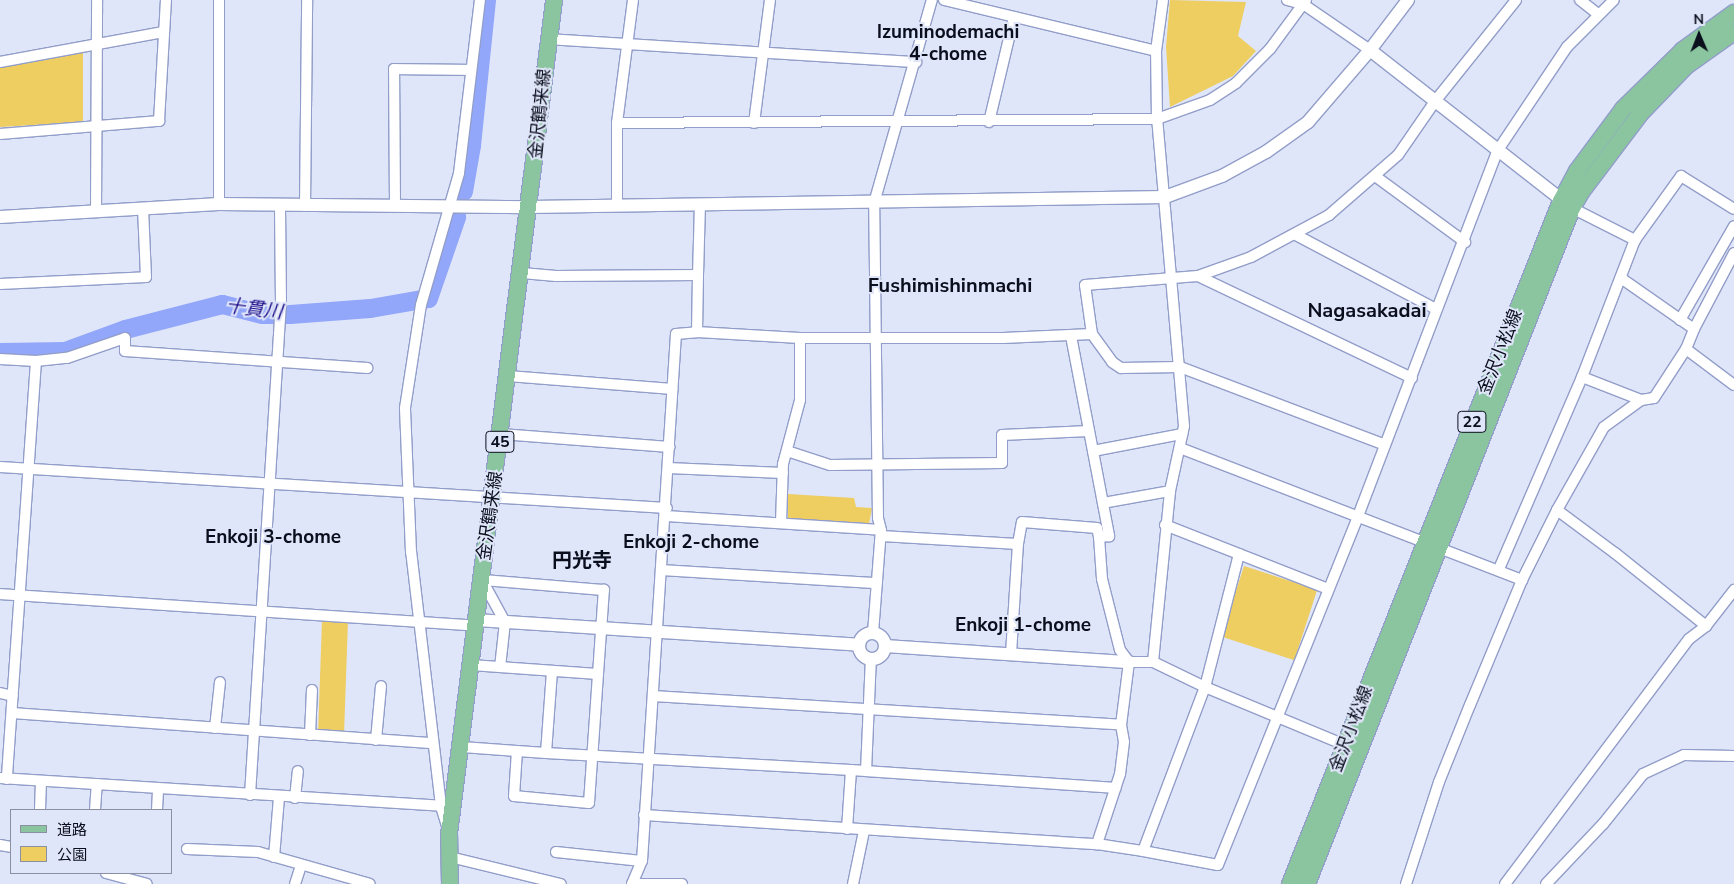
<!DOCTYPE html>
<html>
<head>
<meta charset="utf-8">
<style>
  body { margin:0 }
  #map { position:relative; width:1734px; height:884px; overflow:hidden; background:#e0e6f9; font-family:"Nunito Sans","Noto Sans JP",sans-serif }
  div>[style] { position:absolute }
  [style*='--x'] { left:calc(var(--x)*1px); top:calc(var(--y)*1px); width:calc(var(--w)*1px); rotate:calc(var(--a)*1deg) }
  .green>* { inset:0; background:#eecd61; transform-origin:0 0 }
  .river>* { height:19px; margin:-9.5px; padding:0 9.5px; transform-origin:9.5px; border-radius:9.5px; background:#92a6fa }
  .roads { filter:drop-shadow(1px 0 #929ec9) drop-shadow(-1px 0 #929ec9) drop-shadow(0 1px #929ec9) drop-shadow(0 -1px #929ec9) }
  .minor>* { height:10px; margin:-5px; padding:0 5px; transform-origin:5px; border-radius:5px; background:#fff }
  .tertiary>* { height:12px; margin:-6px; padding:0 6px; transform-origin:6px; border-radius:6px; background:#fff }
  .tertiary>.ring { margin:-6px; padding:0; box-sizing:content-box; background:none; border:12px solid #fff; border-radius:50% }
  .primary>* { height:16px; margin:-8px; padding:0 8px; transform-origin:8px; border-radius:8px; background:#8ac5a0 }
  span { translate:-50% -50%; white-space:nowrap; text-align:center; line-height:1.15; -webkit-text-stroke:4px #e0e6f9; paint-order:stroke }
  .shield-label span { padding:1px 4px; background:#e0e6f9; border:1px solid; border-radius:4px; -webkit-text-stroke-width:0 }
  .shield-label { font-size:16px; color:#0a0e1d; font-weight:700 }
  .street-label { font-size:18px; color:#0a0e1d }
  .neighbourhood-label { font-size:19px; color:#0a0e1d; font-weight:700 }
  .water-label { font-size:19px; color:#1d0e8b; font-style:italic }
  .quarter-label { font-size:20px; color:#0a0e1d; font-weight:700 }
  .legend { position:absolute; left:10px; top:809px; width:162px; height:65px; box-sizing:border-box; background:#e0e6f9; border:1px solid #8a90a1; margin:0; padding:6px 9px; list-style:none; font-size:15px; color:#0a0e1d }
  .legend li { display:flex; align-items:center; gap:10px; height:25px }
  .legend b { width:25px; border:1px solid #8a90a1 }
  .north { position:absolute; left:1674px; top:10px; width:50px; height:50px; -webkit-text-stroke:4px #e0e6f9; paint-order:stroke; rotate:359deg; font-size:14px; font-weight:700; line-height:20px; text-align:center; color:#0a0e1d }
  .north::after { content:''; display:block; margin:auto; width:18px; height:22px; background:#0a0e1d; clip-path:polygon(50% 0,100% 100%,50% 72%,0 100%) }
</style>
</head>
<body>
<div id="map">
  <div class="green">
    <i style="clip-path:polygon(1170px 0,1246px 2px,1238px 36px,1256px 51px,1233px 76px,1170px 107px,1166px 47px)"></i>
    <i style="clip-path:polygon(83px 52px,83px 122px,0 127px,0 67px)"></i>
    <i style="clip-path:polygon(788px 494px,854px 498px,856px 507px,872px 508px,869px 524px,788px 518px)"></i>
    <i style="left:1244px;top:566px;width:77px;height:74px;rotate:18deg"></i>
    <i style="left:322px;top:620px;width:26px;height:111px;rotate:2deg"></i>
  </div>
  <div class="river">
    <i style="--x:463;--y:191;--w:47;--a:-80.1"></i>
    <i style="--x:471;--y:145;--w:146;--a:-84.1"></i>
    <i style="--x:0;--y:352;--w:65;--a:-0.9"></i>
    <i style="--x:65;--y:351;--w:64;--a:-20.1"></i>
    <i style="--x:125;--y:329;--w:100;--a:-14.5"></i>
    <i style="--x:222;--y:304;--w:41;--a:14"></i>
    <i style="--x:262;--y:314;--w:28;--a:0"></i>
    <i style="--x:290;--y:314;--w:80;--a:-4.3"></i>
    <i style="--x:370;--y:308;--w:59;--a:-9.8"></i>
    <i style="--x:428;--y:298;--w:86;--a:-70.9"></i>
  </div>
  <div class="roads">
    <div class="minor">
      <i style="--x:944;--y:0;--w:218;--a:13.5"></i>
      <i style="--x:1287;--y:0;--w:16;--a:14"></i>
      <i style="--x:1303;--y:4;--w:81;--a:34.5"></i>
      <i style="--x:1580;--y:0;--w:23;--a:38"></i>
      <i style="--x:548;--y:39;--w:369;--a:3.6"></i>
      <i style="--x:0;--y:62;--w:166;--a:-10.4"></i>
      <i style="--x:989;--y:122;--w:108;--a:-76.6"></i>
      <i style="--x:617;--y:123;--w:540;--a:-0.42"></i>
      <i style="--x:1157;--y:119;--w:56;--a:-19.7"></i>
      <i style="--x:1210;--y:100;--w:31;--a:-33"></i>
      <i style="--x:1236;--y:83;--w:48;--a:-45"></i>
      <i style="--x:1270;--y:49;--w:61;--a:-53.7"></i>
      <i style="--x:754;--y:123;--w:124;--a:-82.6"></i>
      <i style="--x:0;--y:134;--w:160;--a:-4.7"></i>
      <i style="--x:159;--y:121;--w:121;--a:-86.7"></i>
      <i style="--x:1375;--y:176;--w:112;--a:36.3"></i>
      <i style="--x:219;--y:204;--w:204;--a:-90"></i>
      <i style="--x:617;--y:204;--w:81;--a:-90"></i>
      <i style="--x:617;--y:123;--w:124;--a:-82.6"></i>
      <i style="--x:395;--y:205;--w:136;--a:-90.4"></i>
      <i style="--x:394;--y:69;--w:77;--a:0.7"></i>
      <i style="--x:305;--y:206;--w:206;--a:-89.4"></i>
      <i style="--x:1572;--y:208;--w:71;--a:26.9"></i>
      <i style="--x:96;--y:211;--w:211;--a:-89.7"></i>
      <i style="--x:1296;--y:235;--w:158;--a:27.9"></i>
      <i style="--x:522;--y:273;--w:34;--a:5"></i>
      <i style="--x:556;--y:276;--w:142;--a:-0.4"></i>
      <i style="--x:698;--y:275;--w:57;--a:91"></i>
      <i style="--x:698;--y:275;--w:70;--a:-88.4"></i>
      <i style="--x:1198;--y:276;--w:237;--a:25.5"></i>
      <i style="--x:0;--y:284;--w:146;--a:-2.7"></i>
      <i style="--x:146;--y:277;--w:69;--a:-92.5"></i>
      <i style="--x:1680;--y:320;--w:108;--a:-60.1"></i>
      <i style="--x:1694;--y:329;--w:86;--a:-62.2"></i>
      <i style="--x:1092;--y:334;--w:34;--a:54"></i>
      <i style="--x:1112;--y:362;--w:11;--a:34"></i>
      <i style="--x:1121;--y:368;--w:59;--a:-1"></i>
      <i style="--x:1180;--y:367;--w:219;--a:20.8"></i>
      <i style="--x:1071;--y:336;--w:204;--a:79.2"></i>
      <i style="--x:1109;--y:536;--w:10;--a:174"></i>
      <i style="--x:1099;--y:537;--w:42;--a:85.9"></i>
      <i style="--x:1102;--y:579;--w:73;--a:75.8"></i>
      <i style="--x:1120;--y:650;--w:15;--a:53"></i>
      <i style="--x:1129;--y:662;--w:64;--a:97.2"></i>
      <i style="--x:1686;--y:349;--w:60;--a:36.9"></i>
      <i style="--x:0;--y:359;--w:36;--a:3"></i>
      <i style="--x:36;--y:361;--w:419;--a:94"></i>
      <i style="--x:36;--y:361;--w:31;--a:-6"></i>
      <i style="--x:67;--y:358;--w:61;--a:-19"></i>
      <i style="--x:125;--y:338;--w:13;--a:90"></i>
      <i style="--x:125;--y:351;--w:243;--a:4"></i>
      <i style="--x:508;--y:376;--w:165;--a:4.5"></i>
      <i style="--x:1582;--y:377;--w:63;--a:21.3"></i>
      <i style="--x:501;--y:434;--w:169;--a:4.4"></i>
      <i style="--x:1180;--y:448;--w:367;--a:21.1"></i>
      <i style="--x:787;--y:451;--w:45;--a:18"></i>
      <i style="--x:830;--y:465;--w:172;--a:-0.7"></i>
      <i style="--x:1002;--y:463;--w:28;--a:-90"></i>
      <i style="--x:1002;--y:435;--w:87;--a:-2.6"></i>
      <i style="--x:1093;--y:451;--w:91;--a:-10.8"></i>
      <i style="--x:0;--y:467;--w:668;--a:3.52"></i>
      <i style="--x:668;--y:468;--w:115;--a:2.5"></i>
      <i style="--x:1103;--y:503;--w:68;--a:-10.2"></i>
      <i style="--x:1557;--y:510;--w:72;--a:36.6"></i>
      <i style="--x:1615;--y:553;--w:117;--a:38.7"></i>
      <i style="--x:666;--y:516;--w:215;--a:3.7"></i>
      <i style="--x:781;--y:523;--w:59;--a:-88.1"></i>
      <i style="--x:783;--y:464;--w:66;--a:-75.1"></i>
      <i style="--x:800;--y:400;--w:62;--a:-90"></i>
      <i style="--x:1165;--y:525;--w:175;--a:21.4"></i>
      <i style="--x:881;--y:536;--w:137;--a:3.3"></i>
      <i style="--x:1018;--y:544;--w:22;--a:-80"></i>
      <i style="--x:1022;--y:522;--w:75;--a:4.6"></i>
      <i style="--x:1097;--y:528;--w:9;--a:77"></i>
      <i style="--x:1239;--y:554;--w:137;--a:104.3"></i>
      <i style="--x:1205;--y:687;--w:152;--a:22.5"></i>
      <i style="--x:1499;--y:569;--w:209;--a:-66.6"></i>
      <i style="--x:1582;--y:377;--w:147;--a:-68.9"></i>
      <i style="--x:1635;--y:240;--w:79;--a:-54.3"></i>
      <i style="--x:1681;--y:176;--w:62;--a:31.9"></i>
      <i style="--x:662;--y:570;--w:215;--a:3.5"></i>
      <i style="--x:482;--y:580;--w:48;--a:61.3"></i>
      <i style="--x:505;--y:622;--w:45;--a:96.3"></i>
      <i style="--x:0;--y:594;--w:477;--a:3.8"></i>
      <i style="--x:873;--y:633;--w:103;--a:-85.6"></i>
      <i style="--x:881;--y:530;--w:12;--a:-104"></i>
      <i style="--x:878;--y:518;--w:315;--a:-90.7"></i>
      <i style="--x:874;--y:203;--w:211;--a:-74.1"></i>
      <i style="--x:1011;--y:654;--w:110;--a:-86.4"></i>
      <i style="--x:1129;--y:662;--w:24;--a:0"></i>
      <i style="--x:471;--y:665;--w:127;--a:4.1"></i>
      <i style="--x:0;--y:693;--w:13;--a:13"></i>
      <i style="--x:653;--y:696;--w:469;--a:3.5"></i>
      <i style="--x:1121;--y:725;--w:17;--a:80"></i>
      <i style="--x:1124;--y:742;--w:32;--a:97"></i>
      <i style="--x:1120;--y:774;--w:74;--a:108.2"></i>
      <i style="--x:12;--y:713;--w:422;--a:4.1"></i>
      <i style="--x:215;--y:728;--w:46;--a:-83.8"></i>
      <i style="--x:310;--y:735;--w:45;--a:-87.5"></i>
      <i style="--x:376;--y:740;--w:54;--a:-84.7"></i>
      <i style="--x:462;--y:747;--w:55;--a:4.2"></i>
      <i style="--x:517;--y:751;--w:45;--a:93.8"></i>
      <i style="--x:514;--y:796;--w:75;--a:5.3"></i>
      <i style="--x:589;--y:803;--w:214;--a:-86"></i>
      <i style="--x:604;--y:590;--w:122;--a:-175.3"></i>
      <i style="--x:517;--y:751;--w:29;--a:4"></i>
      <i style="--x:546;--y:753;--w:82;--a:-85.8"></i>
      <i style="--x:546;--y:753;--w:305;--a:3.2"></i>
      <i style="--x:866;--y:771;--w:250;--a:3.9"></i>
      <i style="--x:0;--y:778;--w:442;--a:3.6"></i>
      <i style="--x:250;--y:795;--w:493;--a:-86.4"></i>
      <i style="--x:281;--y:303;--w:98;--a:-90.6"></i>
      <i style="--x:295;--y:798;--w:27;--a:-84"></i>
      <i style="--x:40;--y:810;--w:28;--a:-88"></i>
      <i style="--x:95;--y:810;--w:26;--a:-86"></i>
      <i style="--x:157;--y:810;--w:21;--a:-87"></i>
      <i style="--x:644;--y:815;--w:454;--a:3.7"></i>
      <i style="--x:1097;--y:844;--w:47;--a:8.7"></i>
      <i style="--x:1143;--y:851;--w:175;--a:-69.3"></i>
      <i style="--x:1205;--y:687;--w:58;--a:-154.3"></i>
      <i style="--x:1153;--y:662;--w:172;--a:-84.3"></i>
      <i style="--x:1170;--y:491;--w:66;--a:-77.8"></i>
      <i style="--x:1184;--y:426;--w:308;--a:-95"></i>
      <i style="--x:1157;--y:119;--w:68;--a:-90.8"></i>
      <i style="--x:1156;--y:51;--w:51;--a:-82.2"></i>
      <i style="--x:447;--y:826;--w:21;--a:-107"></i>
      <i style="--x:441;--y:806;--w:256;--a:-96.7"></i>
      <i style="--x:411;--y:552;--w:144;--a:-92.4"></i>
      <i style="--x:405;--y:408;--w:104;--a:-81.2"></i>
      <i style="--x:421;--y:305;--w:137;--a:-73.9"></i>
      <i style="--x:459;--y:173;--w:174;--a:-83.1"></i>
      <i style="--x:847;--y:829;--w:59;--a:-86.1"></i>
      <i style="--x:851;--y:770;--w:15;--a:4"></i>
      <i style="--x:866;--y:771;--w:113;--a:-87.5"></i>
      <i style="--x:0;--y:845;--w:11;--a:10"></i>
      <i style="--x:187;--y:849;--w:71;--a:2.4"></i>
      <i style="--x:258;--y:852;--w:116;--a:15.9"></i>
      <i style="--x:1143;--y:851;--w:76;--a:10.6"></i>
      <i style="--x:1218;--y:865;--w:376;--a:-68.1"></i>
      <i style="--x:1358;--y:516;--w:392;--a:-69.1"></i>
      <i style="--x:1498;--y:150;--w:124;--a:-56.2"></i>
      <i style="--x:1567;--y:47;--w:66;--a:-45"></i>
      <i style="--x:556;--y:852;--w:86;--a:6"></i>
      <i style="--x:274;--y:857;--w:59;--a:-85.2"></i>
      <i style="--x:450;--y:857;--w:114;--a:13.7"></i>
      <i style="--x:106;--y:873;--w:42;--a:15"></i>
      <i style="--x:295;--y:884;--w:20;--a:-72"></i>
      <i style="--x:632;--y:884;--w:25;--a:-67"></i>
      <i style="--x:642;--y:861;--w:528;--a:-86.31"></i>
      <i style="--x:676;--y:334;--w:21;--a:-5"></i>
      <i style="--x:697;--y:332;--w:103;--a:3.3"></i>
      <i style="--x:800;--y:338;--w:203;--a:0"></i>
      <i style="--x:1003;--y:338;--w:89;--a:-2.6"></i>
      <i style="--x:1092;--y:334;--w:49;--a:-98.1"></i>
      <i style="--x:1085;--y:285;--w:113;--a:-4.6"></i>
      <i style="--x:1198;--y:276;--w:56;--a:-19.7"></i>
      <i style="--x:1251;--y:257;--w:89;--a:-28.3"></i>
      <i style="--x:1329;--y:215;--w:91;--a:-41"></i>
      <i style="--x:1398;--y:155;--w:67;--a:-55.4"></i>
      <i style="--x:1436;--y:100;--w:128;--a:-51.3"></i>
      <i style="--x:632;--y:884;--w:50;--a:0"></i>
      <i style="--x:853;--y:884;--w:54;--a:-78.3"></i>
      <i style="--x:1406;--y:884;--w:107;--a:-72.1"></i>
      <i style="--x:1439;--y:782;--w:83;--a:-68.1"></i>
      <i style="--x:1470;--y:705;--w:135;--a:-67.4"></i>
      <i style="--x:1522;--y:580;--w:78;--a:-63.4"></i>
      <i style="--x:1557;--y:510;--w:95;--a:-60.5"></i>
      <i style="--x:1604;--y:427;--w:46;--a:-36.1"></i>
      <i style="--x:1641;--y:400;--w:13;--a:-9"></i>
      <i style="--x:1654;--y:398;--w:59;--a:-56.9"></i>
      <i style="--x:1686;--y:349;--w:22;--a:-68"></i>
      <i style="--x:1694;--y:329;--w:89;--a:-145.1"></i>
      <i style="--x:1505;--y:884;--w:306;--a:-53.1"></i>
      <i style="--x:1689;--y:639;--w:21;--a:-37"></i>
      <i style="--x:1706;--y:626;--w:46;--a:-52.1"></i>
      <i style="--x:1546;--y:884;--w:83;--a:-46.5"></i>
      <i style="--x:1603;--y:824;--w:64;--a:-51.3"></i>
      <i style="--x:1643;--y:774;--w:45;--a:-24.9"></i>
      <i style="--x:1684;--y:755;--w:50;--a:1.1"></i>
    </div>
    <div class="tertiary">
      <i style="--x:1370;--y:50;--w:250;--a:38"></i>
      <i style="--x:0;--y:217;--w:219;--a:-3.4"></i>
      <i style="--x:219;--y:204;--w:311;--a:0.6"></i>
      <i style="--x:530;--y:207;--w:635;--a:-0.9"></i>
      <i style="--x:1165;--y:197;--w:61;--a:-20.2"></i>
      <i style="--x:1222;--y:176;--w:50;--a:-28.6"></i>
      <i style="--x:1266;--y:152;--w:52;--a:-35.5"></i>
      <i style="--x:1308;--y:122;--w:95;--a:-49.3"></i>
      <i style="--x:1370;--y:50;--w:63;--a:-52.8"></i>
      <i style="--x:476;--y:620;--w:384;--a:3.7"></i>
      <i class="ring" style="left:859px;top:633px;width:14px;height:14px"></i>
      <i style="--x:885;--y:646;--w:245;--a:3.8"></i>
    </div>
    <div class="primary">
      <i style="--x:450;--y:884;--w:50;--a:-91.1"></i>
      <i style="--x:449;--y:834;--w:841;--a:-82.82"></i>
      <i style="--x:1290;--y:884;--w:735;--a:-68.36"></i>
      <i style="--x:1561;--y:201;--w:34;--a:-62"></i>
      <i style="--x:1577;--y:171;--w:77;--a:-53.4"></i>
      <i style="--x:1623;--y:109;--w:84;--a:-44.5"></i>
      <i style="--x:1683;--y:50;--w:63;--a:-36"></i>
      <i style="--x:1307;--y:884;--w:726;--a:-68.59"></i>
      <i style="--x:1572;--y:208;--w:20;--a:-60"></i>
      <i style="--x:1582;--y:191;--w:96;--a:-53"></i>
      <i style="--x:1640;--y:114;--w:66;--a:-46.2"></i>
      <i style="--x:1686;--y:66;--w:59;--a:-35.3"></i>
    </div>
  </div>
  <div class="shield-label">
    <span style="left:1472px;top:422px">22</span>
    <span style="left:500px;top:442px">45</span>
  </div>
  <div class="street-label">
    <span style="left:540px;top:114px;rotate:-84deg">金沢鶴来線</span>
    <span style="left:1500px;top:352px;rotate:-68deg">金沢小松線</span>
    <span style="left:490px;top:516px;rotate:-82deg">金沢鶴来線</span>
    <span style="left:1351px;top:729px;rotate:-69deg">金沢小松線</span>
  </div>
  <div class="neighbourhood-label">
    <span style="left:948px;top:44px">Izuminodemachi<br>4-chome</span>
    <span style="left:273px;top:538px">Enkoji 3-chome</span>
    <span style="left:691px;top:543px">Enkoji 2-chome</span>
    <span style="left:1023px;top:626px">Enkoji 1-chome</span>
  </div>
  <div class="water-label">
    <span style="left:254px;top:310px;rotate:7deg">十貫川</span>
  </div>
  <div class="quarter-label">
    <span style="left:950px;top:285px">Fushimishinmachi</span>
    <span style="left:1367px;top:310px">Nagasakadai</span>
    <span style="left:582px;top:560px">円光寺</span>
  </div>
  <ul class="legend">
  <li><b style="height:6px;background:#8ac5a0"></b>道路</li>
  <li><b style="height:14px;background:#eecd61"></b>公園</li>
  </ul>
  <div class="north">N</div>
</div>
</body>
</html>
